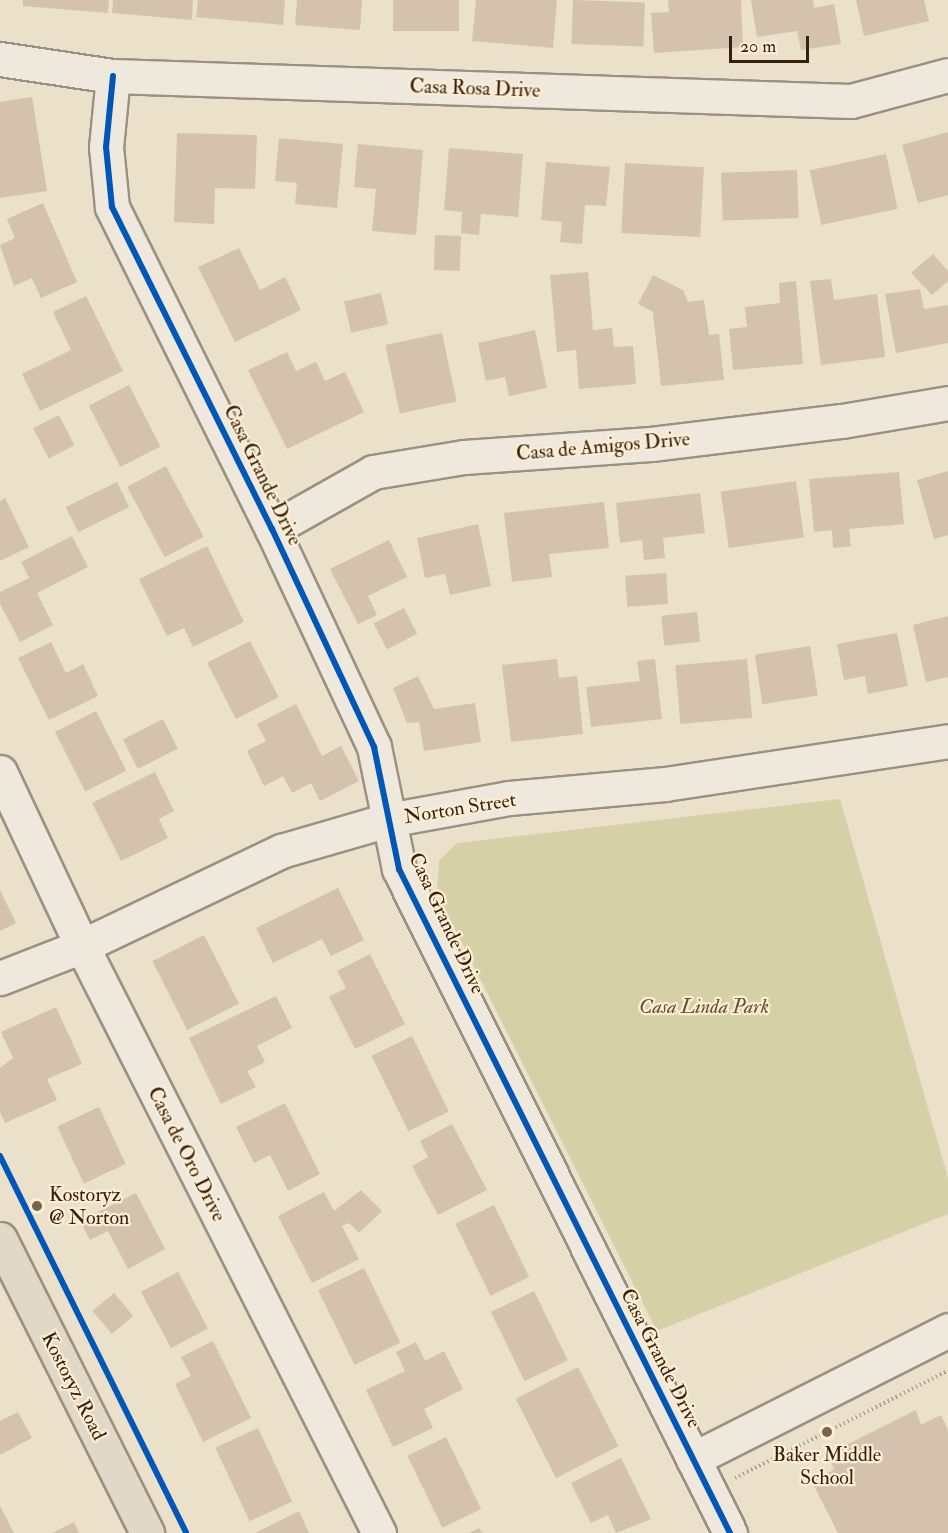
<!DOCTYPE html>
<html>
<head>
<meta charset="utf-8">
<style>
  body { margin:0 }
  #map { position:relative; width:948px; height:1533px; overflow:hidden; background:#ebe0c9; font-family:"IM FELL Double Pica",serif }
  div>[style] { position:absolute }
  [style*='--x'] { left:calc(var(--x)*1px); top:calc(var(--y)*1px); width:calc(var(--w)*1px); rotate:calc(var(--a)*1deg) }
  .green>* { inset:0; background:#d6d0a7 }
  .building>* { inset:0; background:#d4c2af; transform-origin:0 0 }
  .path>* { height:4px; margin-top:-2px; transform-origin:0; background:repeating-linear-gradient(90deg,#aba499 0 1.5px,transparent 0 4.5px) }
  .roads { filter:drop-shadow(2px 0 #9b9182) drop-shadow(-2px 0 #9b9182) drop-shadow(0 2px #9b9182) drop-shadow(0 -2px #9b9182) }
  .minor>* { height:33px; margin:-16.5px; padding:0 16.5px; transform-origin:16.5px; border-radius:16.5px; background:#eee8dd }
  .major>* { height:33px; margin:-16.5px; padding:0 16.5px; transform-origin:16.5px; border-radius:16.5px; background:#e1d8c7 }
  .cycleway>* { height:6px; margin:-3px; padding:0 3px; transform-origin:3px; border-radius:3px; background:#0057b8 }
  .dots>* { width:16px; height:16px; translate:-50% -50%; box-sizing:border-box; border:3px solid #fceed2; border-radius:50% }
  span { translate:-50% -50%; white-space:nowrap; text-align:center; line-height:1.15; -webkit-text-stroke:4.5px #fceed2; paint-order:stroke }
  .street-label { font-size:20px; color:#371e0e }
  .park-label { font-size:20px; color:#615034; font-style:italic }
  .poi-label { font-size:20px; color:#371e0e }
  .left { translate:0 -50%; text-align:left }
  .scale { position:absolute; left:729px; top:36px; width:80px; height:27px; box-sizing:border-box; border:3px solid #371e0e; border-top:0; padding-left:8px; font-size:18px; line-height:21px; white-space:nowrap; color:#371e0e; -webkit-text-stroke:4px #fceed2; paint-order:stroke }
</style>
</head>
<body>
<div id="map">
  <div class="green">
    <i style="clip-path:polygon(840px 799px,948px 1178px,948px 1214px,657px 1331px,437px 893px,439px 861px,457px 843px)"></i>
  </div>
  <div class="building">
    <i style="clip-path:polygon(23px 0,109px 0,108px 13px,23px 6px)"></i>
    <i style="clip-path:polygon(113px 0,193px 0,192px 20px,112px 13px)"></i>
    <i style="clip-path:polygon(198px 0,285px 0,283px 25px,196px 17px)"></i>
    <i style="clip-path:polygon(297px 0,362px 0,360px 30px,295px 25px)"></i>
    <i style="left:393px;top:0;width:66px;height:31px"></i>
    <i style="clip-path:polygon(476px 0,557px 0,553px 48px,472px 41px)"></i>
    <i style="left:573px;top:0;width:72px;height:44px;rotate:2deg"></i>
    <i style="clip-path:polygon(668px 0,741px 0,743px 47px,654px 53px,651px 13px,669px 12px)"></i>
    <i style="clip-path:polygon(751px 0,813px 0,814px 8px,834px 4px,841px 44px,801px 50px,797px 31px,757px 37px)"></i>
    <i style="clip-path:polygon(856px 0,924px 0,929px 21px,864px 36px)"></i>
    <i style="clip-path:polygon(32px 97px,47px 191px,0 198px,0 102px)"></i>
    <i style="clip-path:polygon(948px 132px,948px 195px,918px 203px,902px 145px)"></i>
    <i style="clip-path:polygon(177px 133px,257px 135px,255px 189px,215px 188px,214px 224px,174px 222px)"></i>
    <i style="clip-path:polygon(279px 138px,343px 144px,337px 208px,295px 204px,297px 183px,275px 181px)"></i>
    <i style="clip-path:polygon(358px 144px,423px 150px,416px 235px,372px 231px,376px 189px,354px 187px)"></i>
    <i style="clip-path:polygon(449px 148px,523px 154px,518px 217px,481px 214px,479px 235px,461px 233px,462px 212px,444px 210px)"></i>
    <i style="left:886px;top:154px;width:56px;height:78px;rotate:78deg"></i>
    <i style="clip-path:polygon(546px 162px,610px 167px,606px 206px,585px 205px,582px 244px,560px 242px,562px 222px,541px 220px)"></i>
    <i style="left:625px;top:163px;width:79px;height:70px;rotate:3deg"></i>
    <i style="left:797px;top:170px;width:48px;height:76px;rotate:88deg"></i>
    <i style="clip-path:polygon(43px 203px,77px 282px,41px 298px,32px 278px,14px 286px,0 245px,15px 238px,7px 219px)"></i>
    <i style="left:435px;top:235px;width:26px;height:35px;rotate:2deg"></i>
    <i style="clip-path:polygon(239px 248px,260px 290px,285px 277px,301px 310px,235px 342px,198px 267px)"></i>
    <i style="clip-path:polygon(933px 254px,948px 271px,948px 281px,932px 295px,911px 273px)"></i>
    <i style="clip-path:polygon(588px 272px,593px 330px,612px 328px,614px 347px,633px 346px,636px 384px,579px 389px,576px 350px,557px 352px,550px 275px)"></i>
    <i style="clip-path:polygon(653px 275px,683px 290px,688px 302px,704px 300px,709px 335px,719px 334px,724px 380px,661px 386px,653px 312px,638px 304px)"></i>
    <i style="clip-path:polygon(831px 279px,834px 300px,877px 294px,885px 357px,821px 365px,810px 281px)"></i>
    <i style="clip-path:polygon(796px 281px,803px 364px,733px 370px,729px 329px,747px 327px,745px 307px,780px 303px,779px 283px)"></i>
    <i style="clip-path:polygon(920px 289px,924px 309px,948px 305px,948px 343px,896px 353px,885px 294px)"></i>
    <i style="left:381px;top:293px;width:32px;height:38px;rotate:77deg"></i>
    <i style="clip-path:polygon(86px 296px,123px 371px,40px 411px,22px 374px,71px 350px,53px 312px)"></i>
    <i style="clip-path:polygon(535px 330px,547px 388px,509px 396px,505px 377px,486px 381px,478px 343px)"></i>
    <i style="left:442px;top:333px;width:70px;height:58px;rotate:78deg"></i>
    <i style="clip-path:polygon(287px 352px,296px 371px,316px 362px,325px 381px,345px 372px,364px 412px,287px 449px,248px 370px)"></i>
    <i style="left:129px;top:385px;width:69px;height:45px;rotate:63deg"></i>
    <i style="left:59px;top:415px;width:34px;height:29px;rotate:63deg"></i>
    <i style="left:166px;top:466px;width:80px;height:44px;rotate:62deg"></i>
    <i style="clip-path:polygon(948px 471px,948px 535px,934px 539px,917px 480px)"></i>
    <i style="clip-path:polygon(899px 472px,904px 524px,849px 529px,851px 546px,833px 548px,832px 530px,814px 532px,809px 479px)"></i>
    <i style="left:796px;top:481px;width:57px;height:76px;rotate:82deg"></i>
    <i style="left:117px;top:482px;width:28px;height:57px;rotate:64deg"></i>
    <i style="clip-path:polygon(700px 493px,705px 533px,663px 538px,665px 558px,644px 560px,642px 540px,620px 543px,616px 503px)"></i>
    <i style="clip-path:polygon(5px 498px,29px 547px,0 561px,0 501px)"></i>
    <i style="clip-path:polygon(604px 502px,609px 548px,549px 554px,552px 577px,512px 582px,504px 513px)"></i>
    <i style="clip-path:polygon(478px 524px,491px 586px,450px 595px,445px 574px,425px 578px,417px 538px)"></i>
    <i style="clip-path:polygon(72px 536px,88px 567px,37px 593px,53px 625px,20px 642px,0 604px,0 592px,29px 578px,21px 562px)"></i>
    <i style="clip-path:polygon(389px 540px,407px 577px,368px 596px,377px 615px,358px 624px,330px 569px)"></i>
    <i style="clip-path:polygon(207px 546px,244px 622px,193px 647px,184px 628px,167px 636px,139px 579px)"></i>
    <i style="left:666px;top:573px;width:31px;height:41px;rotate:86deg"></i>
    <i style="left:404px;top:608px;width:29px;height:34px;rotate:63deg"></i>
    <i style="left:697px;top:612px;width:30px;height:36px;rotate:84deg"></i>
    <i style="clip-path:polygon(948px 616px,948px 677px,926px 682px,913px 625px)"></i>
    <i style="clip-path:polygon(897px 633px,908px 686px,868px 694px,865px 676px,844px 680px,837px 644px)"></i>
    <i style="left:250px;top:641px;width:63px;height:48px;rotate:63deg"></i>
    <i style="clip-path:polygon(51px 642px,66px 673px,83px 664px,98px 696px,49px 720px,18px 658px)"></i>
    <i style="left:810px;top:646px;width:50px;height:56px;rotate:81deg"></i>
    <i style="clip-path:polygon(557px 659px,559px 678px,577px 676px,583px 734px,511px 742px,502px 665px)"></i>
    <i style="clip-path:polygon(655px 659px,662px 719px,591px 727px,586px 687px,640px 681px,637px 661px)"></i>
    <i style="left:747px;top:659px;width:59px;height:72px;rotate:85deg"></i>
    <i style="clip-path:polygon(418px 676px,434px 709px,475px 703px,481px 742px,424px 751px,419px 722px,407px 723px,393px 688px)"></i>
    <i style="clip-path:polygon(296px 704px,322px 756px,341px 746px,359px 781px,320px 801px,311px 783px,292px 793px,283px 776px,264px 786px,247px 751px,266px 741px,257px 724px)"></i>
    <i style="left:96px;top:711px;width:67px;height:46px;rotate:63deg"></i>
    <i style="left:163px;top:719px;width:33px;height:45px;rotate:63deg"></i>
    <i style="clip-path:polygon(155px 772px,174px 811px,159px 819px,168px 838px,121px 861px,92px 803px)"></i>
    <i style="clip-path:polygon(338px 888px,364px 940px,331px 956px,322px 939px,273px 963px,256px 928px)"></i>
    <i style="clip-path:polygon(0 890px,16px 923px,0 931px)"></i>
    <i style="left:204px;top:935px;width:77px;height:58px;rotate:63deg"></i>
    <i style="clip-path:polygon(370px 954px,405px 1024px,355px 1049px,329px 997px,346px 988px,337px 971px)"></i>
    <i style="clip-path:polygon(276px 996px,292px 1028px,257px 1046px,265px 1062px,247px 1071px,256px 1087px,221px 1104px,189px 1038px)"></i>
    <i style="clip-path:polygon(56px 1007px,82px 1064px,47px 1079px,57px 1100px,5px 1123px,0 1112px,0 1068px,13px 1058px,1px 1032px)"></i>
    <i style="left:412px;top:1036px;width:84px;height:45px;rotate:64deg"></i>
    <i style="clip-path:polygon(285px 1103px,320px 1174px,288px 1191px,270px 1155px,254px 1163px,236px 1127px)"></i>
    <i style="left:99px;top:1107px;width:63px;height:46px;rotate:65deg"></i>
    <i style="clip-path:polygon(452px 1124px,487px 1190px,438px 1215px,412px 1166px,428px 1157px,420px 1141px)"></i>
    <i style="clip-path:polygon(361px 1190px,382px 1211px,359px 1233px,349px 1223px,342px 1226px,359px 1259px,312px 1283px,278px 1216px,324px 1192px,334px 1211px)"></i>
    <i style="clip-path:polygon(136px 1193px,165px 1249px,128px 1269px,108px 1231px,90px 1240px,80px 1221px)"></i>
    <i style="left:494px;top:1205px;width:80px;height:43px;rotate:64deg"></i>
    <i style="left:364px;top:1268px;width:83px;height:51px;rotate:64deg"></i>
    <i style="left:178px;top:1272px;width:64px;height:42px;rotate:62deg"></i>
    <i style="left:534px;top:1291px;width:77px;height:48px;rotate:64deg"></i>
    <i style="left:114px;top:1293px;width:30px;height:28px;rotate:50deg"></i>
    <i style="clip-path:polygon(213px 1341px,251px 1418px,203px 1442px,175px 1384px,191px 1376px,181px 1357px)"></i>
    <i style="clip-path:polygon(416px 1342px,425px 1361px,444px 1351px,463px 1389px,424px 1409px,433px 1428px,393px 1447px,366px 1390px,405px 1371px,396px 1352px)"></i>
    <i style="left:578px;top:1367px;width:89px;height:70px;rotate:63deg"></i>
    <i style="clip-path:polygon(916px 1410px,921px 1425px,941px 1415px,948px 1430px,948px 1533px,838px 1533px,811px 1480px,834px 1470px,828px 1454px)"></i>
    <i style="clip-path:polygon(18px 1412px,32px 1438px,0 1455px,0 1421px)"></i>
    <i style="left:258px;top:1428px;width:81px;height:47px;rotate:65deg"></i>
    <i style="left:446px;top:1437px;width:80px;height:43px;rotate:64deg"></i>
    <i style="clip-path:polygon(621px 1458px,651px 1519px,616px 1533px,608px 1515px,591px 1523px,571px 1483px)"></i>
    <i style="clip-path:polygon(0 1506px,14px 1533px,0 1533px)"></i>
    <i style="clip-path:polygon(299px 1511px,309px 1533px,255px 1533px)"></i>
    <i style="clip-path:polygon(74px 1522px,79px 1533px,52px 1533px)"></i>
    <i style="clip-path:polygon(479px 1528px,482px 1533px,469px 1533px)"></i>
  </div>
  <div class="path">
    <i style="--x:735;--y:1478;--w:238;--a:-26.7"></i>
  </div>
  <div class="roads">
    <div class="minor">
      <i style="--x:0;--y:59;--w:114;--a:8.6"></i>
      <i style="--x:113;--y:76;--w:738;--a:1.94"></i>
      <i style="--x:851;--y:101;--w:100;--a:-15"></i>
      <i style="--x:113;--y:76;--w:71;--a:95.6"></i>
      <i style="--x:106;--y:147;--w:60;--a:84.3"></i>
      <i style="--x:112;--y:207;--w:360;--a:63.6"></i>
      <i style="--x:272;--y:529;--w:241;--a:64.9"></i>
      <i style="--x:374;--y:747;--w:125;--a:78.4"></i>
      <i style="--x:399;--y:869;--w:742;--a:63.5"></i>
      <i style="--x:272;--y:529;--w:116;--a:-29.4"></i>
      <i style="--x:373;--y:472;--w:92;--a:-9.4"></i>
      <i style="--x:464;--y:457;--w:187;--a:-4"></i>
      <i style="--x:651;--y:444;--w:192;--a:-6.9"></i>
      <i style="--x:842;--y:421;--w:108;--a:-9.6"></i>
      <i style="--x:0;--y:772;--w:192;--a:64.8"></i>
      <i style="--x:82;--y:946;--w:658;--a:63.16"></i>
      <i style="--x:0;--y:978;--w:88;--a:-21.3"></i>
      <i style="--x:82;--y:946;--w:221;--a:-25.5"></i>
      <i style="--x:281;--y:851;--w:111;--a:-16.2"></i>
      <i style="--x:388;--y:820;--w:123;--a:-10.3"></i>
      <i style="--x:509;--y:798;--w:157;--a:-5.1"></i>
      <i style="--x:665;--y:784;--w:286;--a:-8.6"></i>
      <i style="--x:693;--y:1459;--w:286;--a:-26.8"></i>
    </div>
    <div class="major">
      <i style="--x:0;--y:1239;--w:329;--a:63.4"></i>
    </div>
  </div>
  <div class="cycleway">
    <i style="--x:113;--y:76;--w:71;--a:95.6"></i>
    <i style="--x:106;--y:147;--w:60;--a:84.3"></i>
    <i style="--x:112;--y:207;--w:360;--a:63.6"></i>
    <i style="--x:272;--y:529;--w:241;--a:64.9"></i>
    <i style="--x:374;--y:747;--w:125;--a:78.4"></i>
    <i style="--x:399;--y:869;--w:742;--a:63.5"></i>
    <i style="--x:0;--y:1156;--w:420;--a:63.7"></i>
  </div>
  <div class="dots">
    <i style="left:37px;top:1206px;background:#76624f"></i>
    <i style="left:827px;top:1432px;background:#76624f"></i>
  </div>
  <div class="street-label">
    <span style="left:475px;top:88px;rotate:2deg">Casa Rosa Drive</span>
    <span style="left:603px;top:446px;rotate:-5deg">Casa de Amigos Drive</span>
    <span style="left:263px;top:475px;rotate:64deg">Casa Grande Drive</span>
    <span style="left:460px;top:808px;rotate:-9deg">Norton Street</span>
    <span style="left:447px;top:923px;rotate:65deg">Casa Grande Drive</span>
    <span style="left:187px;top:1154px;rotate:63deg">Casa de Oro Drive</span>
    <span style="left:661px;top:1358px;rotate:63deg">Casa Grande Drive</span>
    <span style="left:74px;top:1386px;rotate:63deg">Kostoryz Road</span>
  </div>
  <div class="park-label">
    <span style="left:704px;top:1006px">Casa Linda Park</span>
  </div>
  <div class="poi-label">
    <span class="left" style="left:49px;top:1206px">Kostoryz<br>@ Norton</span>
    <span style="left:827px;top:1466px">Baker Middle<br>School</span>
  </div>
  <div class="scale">20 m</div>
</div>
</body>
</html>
